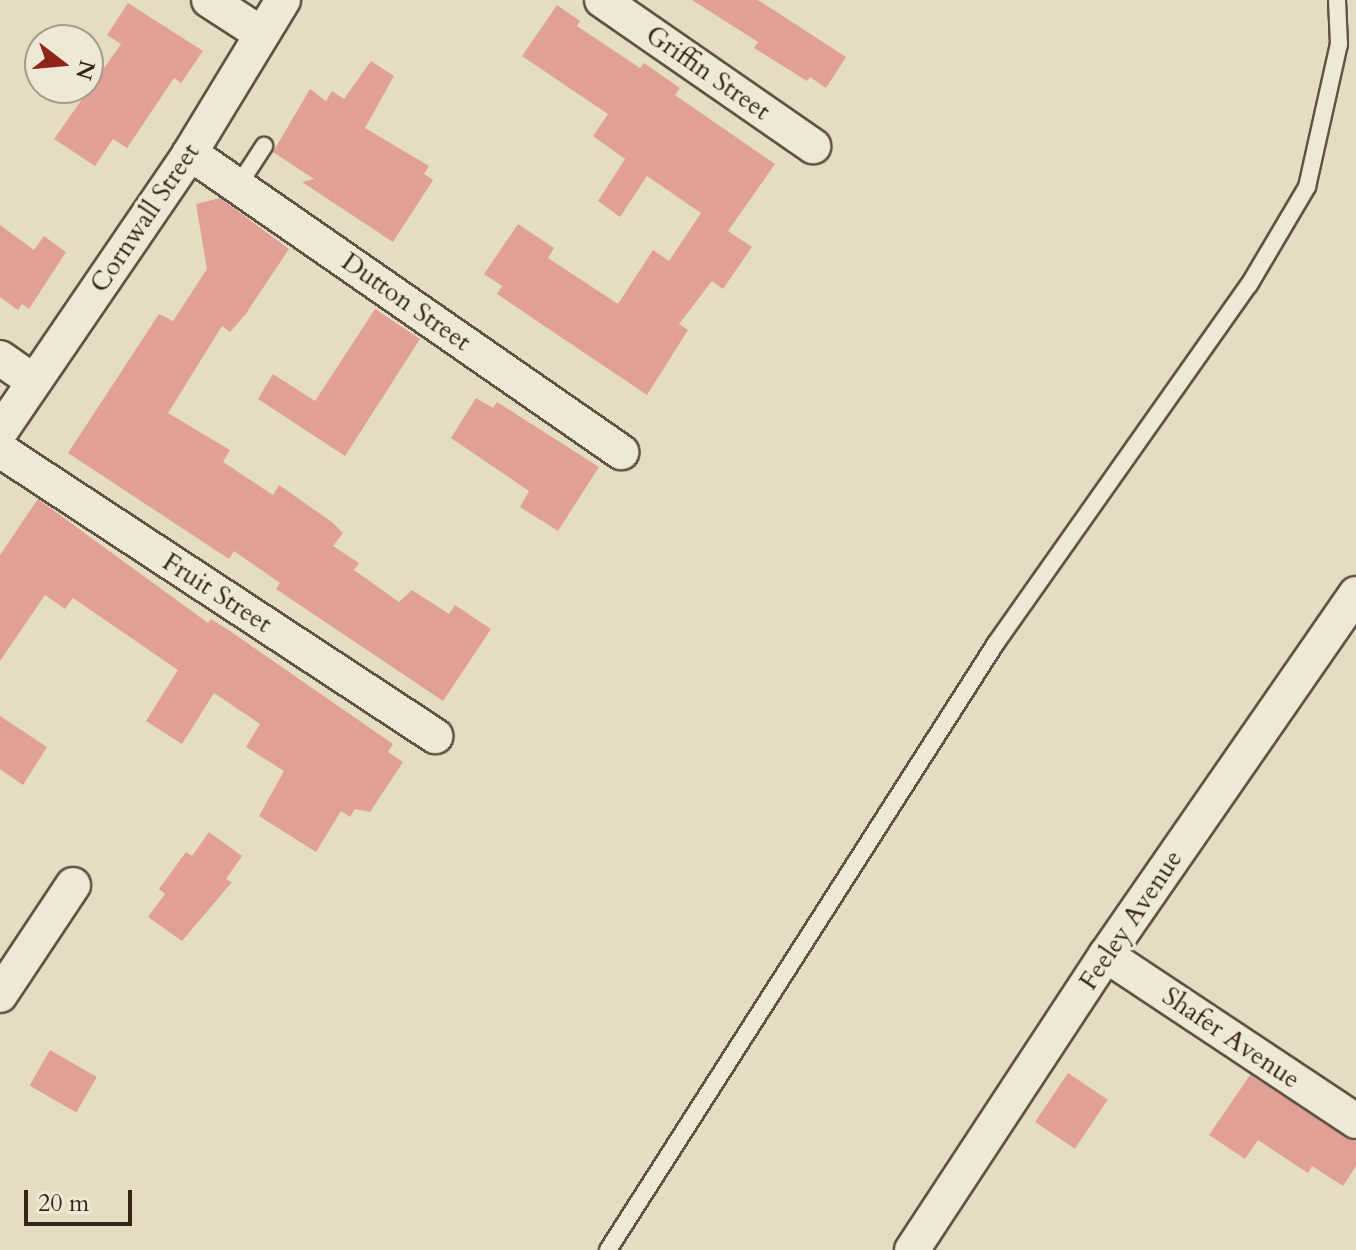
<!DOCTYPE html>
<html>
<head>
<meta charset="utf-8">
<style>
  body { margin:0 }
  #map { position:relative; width:1356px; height:1250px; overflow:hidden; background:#e5ddc2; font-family:Cardo,serif }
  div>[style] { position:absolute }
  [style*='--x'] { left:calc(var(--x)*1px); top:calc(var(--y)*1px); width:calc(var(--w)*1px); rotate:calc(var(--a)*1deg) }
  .building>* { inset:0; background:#e1a096; transform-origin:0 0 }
  .roads { filter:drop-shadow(2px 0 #625243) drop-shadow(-2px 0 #625243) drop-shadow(0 2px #625243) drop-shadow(0 -2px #625243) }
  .lane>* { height:16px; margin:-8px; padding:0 8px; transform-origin:8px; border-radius:8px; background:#eee9d7 }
  .street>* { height:34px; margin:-17px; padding:0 17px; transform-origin:17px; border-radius:17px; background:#eee9d7 }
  span { translate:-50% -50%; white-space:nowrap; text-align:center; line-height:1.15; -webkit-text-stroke:7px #eee9d7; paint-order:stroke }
  .street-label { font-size:26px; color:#372419 }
  .north { position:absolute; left:24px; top:24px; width:80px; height:80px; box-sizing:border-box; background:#eee9d7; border:2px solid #a59a8b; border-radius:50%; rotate:106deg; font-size:22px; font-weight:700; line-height:32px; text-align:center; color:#372419 }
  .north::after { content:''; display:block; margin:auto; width:28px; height:36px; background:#8f2418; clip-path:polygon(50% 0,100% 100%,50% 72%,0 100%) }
  .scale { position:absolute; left:24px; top:1190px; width:108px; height:36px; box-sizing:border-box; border:4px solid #372419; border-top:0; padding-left:10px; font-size:24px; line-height:28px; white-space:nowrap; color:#372419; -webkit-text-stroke:6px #eee9d7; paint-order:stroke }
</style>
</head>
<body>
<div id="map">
  <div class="building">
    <i style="clip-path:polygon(692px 0,758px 0,846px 57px,826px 88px,810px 77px,807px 81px,754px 48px,758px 42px)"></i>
    <i style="clip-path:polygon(128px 3px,203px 51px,181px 83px,174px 78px,127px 148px,113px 139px,95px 166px,54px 139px,121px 44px,107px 35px)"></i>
    <i style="clip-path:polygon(557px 5px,580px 21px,577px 26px,640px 68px,644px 63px,680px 88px,675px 95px,775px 164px,728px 231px,752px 247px,723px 289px,712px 281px,679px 324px,688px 330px,647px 395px,497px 294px,502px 286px,484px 274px,518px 224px,554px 248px,548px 258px,618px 304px,653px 250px,669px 261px,701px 213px,647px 176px,620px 217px,598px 201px,625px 159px,593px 136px,608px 114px,522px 56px)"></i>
    <i style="clip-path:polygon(371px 61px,394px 76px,365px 128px,429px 166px,424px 174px,433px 180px,393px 242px,302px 182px,314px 179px,273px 152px,310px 89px,326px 101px,332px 91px,344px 99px)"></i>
    <i style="clip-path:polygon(220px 198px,289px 249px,245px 315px,230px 332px,222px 326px,168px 413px,230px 450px,223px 462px,273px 495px,279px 485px,332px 522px,343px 533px,333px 546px,359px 563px,354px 570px,399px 602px,412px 590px,449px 614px,455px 605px,491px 629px,443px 701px,276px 589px,280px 583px,234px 551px,229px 559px,68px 453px,159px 314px,173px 321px,207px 269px,196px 204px)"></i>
    <i style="clip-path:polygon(0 225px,34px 250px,44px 236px,66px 252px,29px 309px,22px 304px,18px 310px,0 297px)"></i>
    <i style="clip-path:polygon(375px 309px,420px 339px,345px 456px,258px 399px,273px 374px,315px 401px)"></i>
    <i style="clip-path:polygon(476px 398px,493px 408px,497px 402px,599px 467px,558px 531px,520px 507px,529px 491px,451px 438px)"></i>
    <i style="clip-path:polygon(38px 499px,208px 623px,211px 619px,230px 631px,393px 744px,388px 752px,403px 762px,370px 812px,355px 809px,350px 817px,341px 811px,316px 852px,259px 816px,284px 771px,246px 747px,260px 724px,214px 693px,182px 744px,146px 721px,178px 670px,73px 598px,65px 609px,45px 595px,0 661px,0 555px)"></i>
    <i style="clip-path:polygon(0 716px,47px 747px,23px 785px,0 769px)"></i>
    <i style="clip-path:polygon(209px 832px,242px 856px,226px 879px,232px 882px,182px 941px,148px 917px,165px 894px,159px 889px,186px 852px,192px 856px)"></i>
    <i style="left:50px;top:1050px;width:54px;height:41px;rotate:30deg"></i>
    <i style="left:1068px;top:1073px;width:48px;height:59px;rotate:34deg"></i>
    <i style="clip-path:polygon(1250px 1075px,1356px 1142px,1356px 1166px,1343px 1186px,1312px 1166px,1308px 1173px,1258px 1140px,1245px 1159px,1209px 1135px)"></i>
  </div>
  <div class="roads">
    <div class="lane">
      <i style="--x:238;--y:186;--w:48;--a:-57"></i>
      <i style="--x:608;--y:1250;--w:720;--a:-57.41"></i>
      <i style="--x:996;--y:643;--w:438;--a:-54.8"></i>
      <i style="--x:1249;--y:285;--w:114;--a:-59.4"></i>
      <i style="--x:1307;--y:187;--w:147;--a:-77.4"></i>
      <i style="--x:1339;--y:44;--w:44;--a:-92.6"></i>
    </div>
    <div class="street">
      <i style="--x:209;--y:0;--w:61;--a:32.9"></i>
      <i style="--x:602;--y:0;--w:257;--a:34.7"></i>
      <i style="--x:190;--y:153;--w:525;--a:34.75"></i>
      <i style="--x:0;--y:358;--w:40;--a:34.9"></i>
      <i style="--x:0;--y:432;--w:338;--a:-55.7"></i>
      <i style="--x:190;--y:153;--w:179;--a:-58.7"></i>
      <i style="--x:0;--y:450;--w:521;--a:33.32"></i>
      <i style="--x:1106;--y:955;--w:300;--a:33.6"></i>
      <i style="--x:0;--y:995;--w:132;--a:-56.4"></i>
      <i style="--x:912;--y:1250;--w:353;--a:-56.7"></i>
      <i style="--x:1106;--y:955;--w:439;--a:-55.3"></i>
    </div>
  </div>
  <div class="street-label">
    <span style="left:708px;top:73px;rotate:35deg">Griffin Street</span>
    <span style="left:145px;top:218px;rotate:-56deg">Cornwall Street</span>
    <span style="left:406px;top:302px;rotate:35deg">Dutton Street</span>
    <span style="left:217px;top:593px;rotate:33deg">Fruit Street</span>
    <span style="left:1131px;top:920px;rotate:-56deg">Feeley Avenue</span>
    <span style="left:1231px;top:1038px;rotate:34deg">Shafer Avenue</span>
  </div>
  <div class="north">N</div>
  <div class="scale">20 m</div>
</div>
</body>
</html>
